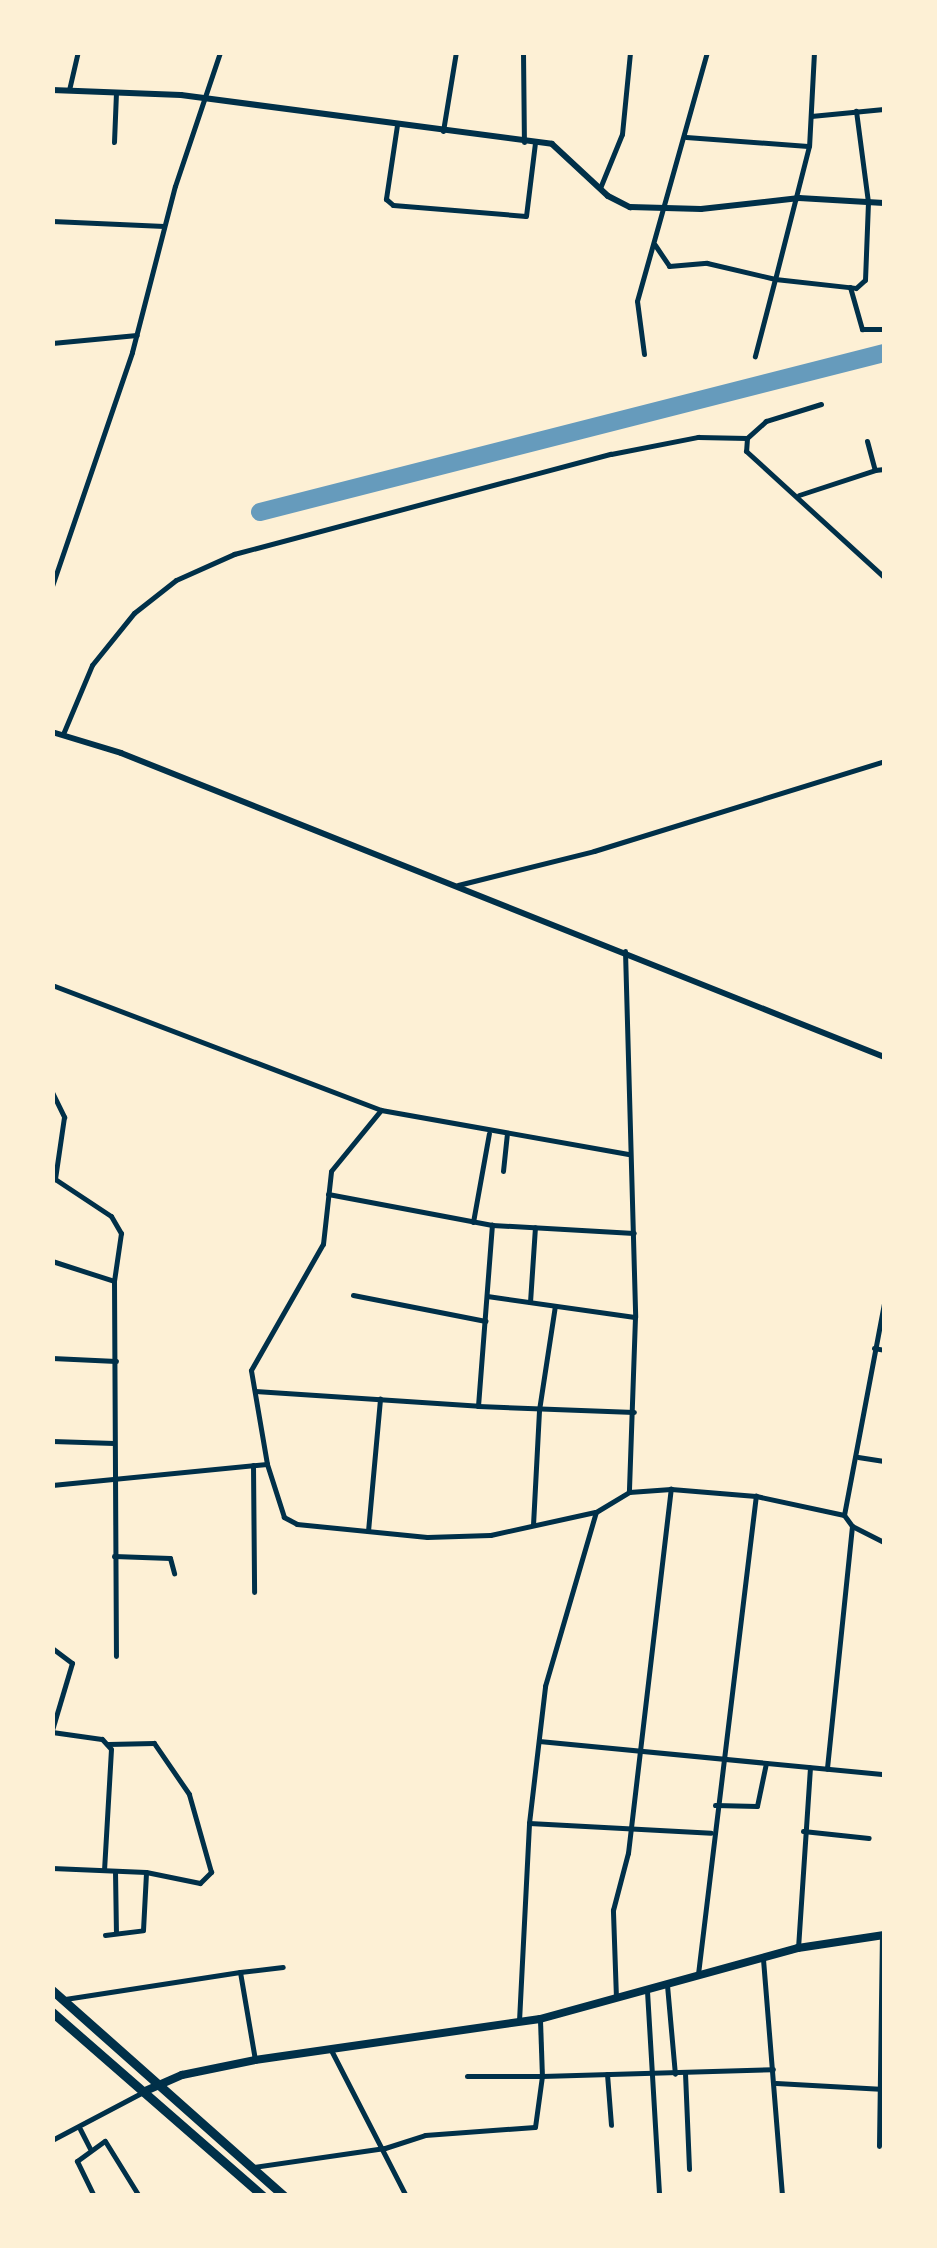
<!DOCTYPE html>
<html>
<head>
<meta charset="utf-8">
<style>
  body { margin:0 }
  #map { position:relative; width:937px; height:2248px; overflow:hidden; background:#fdf0d5; font-family:Helvetica,sans-serif }
  div>[style] { position:absolute }
  [style*='--x'] { left:calc(var(--x)*1px); top:calc(var(--y)*1px); width:calc(var(--w)*1px); rotate:calc(var(--a)*1deg) }
  .river>* { height:18px; margin:-9px; padding:0 9px; transform-origin:9px; border-radius:9px; background:#669bbc }
  .minor>* { height:5px; margin:-2.5px; padding:0 2.5px; transform-origin:2.5px; border-radius:2.5px; background:#003049 }
  .tertiary>* { height:6px; margin:-3px; padding:0 3px; transform-origin:3px; border-radius:3px; background:#003049 }
  .secondary>* { height:8px; margin:-4px; padding:0 4px; transform-origin:4px; border-radius:4px; background:#003049 }
  .trunk>* { height:9px; margin:-4.5px; padding:0 4.5px; transform-origin:4.5px; border-radius:4.5px; background:#003049 }
  span { translate:-50% -50%; white-space:nowrap; text-align:center; line-height:1.15; -webkit-text-stroke:8px #fdf0d5; paint-order:stroke }
  .frame { position:absolute; inset:0; border:55px solid #fdf0d5; pointer-events:none }
</style>
</head>
<body>
<div id="map">
  <div class="river">
    <i style="--x:260;--y:512;--w:644;--a:-14.3"></i>
  </div>
  <div class="minor">
    <i style="--x:523;--y:52;--w:90;--a:89.4"></i>
    <i style="--x:814;--y:52;--w:94;--a:93"></i>
    <i style="--x:809;--y:146;--w:137;--a:104.3"></i>
    <i style="--x:775;--y:279;--w:81;--a:6.3"></i>
    <i style="--x:856;--y:288;--w:12;--a:-42"></i>
    <i style="--x:865;--y:280;--w:78;--a:-87.8"></i>
    <i style="--x:868;--y:202;--w:92;--a:-97.5"></i>
    <i style="--x:69;--y:90;--w:39;--a:-77"></i>
    <i style="--x:811;--y:116;--w:73;--a:-5.5"></i>
    <i style="--x:397;--y:125;--w:75;--a:98.5"></i>
    <i style="--x:386;--y:199;--w:9;--a:41"></i>
    <i style="--x:393;--y:205;--w:133;--a:4.7"></i>
    <i style="--x:526;--y:216;--w:74;--a:-83"></i>
    <i style="--x:443;--y:131;--w:80;--a:-80.7"></i>
    <i style="--x:686;--y:137;--w:122;--a:4.2"></i>
    <i style="--x:114;--y:142;--w:49;--a:-87.7"></i>
    <i style="--x:600;--y:188;--w:58;--a:-67.8"></i>
    <i style="--x:622;--y:134;--w:82;--a:-84.4"></i>
    <i style="--x:52;--y:221;--w:112;--a:2.6"></i>
    <i style="--x:655;--y:245;--w:25;--a:56"></i>
    <i style="--x:669;--y:266;--w:38;--a:-5"></i>
    <i style="--x:707;--y:263;--w:70;--a:13.2"></i>
    <i style="--x:775;--y:279;--w:80;--a:104.6"></i>
    <i style="--x:850;--y:287;--w:44;--a:74.1"></i>
    <i style="--x:862;--y:329;--w:22;--a:0"></i>
    <i style="--x:52;--y:343;--w:85;--a:-5.4"></i>
    <i style="--x:644;--y:354;--w:53;--a:-97.5"></i>
    <i style="--x:637;--y:301;--w:259;--a:-74.3"></i>
    <i style="--x:821;--y:404;--w:58;--a:162.8"></i>
    <i style="--x:766;--y:421;--w:25;--a:138"></i>
    <i style="--x:747;--y:438;--w:13;--a:94"></i>
    <i style="--x:746;--y:451;--w:187;--a:42.4"></i>
    <i style="--x:867;--y:441;--w:30;--a:75"></i>
    <i style="--x:875;--y:470;--w:9;--a:-6"></i>
    <i style="--x:799;--y:495;--w:80;--a:-18.2"></i>
    <i style="--x:52;--y:586;--w:247;--a:-71.1"></i>
    <i style="--x:132;--y:352;--w:171;--a:-75.5"></i>
    <i style="--x:175;--y:186;--w:141;--a:-71.4"></i>
    <i style="--x:63;--y:734;--w:75;--a:-67.2"></i>
    <i style="--x:92;--y:665;--w:67;--a:-51.1"></i>
    <i style="--x:134;--y:613;--w:53;--a:-38.2"></i>
    <i style="--x:176;--y:580;--w:64;--a:-24.1"></i>
    <i style="--x:234;--y:554;--w:390;--a:-14.9"></i>
    <i style="--x:611;--y:454;--w:89;--a:-11.1"></i>
    <i style="--x:698;--y:437;--w:49;--a:1.2"></i>
    <i style="--x:458;--y:885;--w:140;--a:-14"></i>
    <i style="--x:594;--y:851;--w:304;--a:-17.2"></i>
    <i style="--x:625;--y:951;--w:366;--a:88.4"></i>
    <i style="--x:635;--y:1317;--w:175;--a:92"></i>
    <i style="--x:52;--y:985;--w:352;--a:20.8"></i>
    <i style="--x:52;--y:1092;--w:28;--a:64"></i>
    <i style="--x:64;--y:1117;--w:63;--a:98.3"></i>
    <i style="--x:55;--y:1179;--w:67;--a:33.5"></i>
    <i style="--x:111;--y:1216;--w:20;--a:60"></i>
    <i style="--x:121;--y:1233;--w:49;--a:98.3"></i>
    <i style="--x:114;--y:1281;--w:375;--a:89.7"></i>
    <i style="--x:503;--y:1171;--w:36;--a:-84"></i>
    <i style="--x:328;--y:1194;--w:167;--a:10.7"></i>
    <i style="--x:492;--y:1225;--w:142;--a:3.2"></i>
    <i style="--x:473;--y:1222;--w:90;--a:-79.8"></i>
    <i style="--x:52;--y:1261;--w:65;--a:17.9"></i>
    <i style="--x:353;--y:1295;--w:135;--a:11.1"></i>
    <i style="--x:487;--y:1296;--w:149;--a:8.1"></i>
    <i style="--x:530;--y:1302;--w:75;--a:-86.2"></i>
    <i style="--x:874;--y:1348;--w:10;--a:11"></i>
    <i style="--x:52;--y:1358;--w:64;--a:2.7"></i>
    <i style="--x:255;--y:1391;--w:224;--a:3.8"></i>
    <i style="--x:478;--y:1406;--w:182;--a:-85.6"></i>
    <i style="--x:478;--y:1406;--w:156;--a:2.2"></i>
    <i style="--x:52;--y:1441;--w:62;--a:1.8"></i>
    <i style="--x:858;--y:1457;--w:26;--a:9"></i>
    <i style="--x:253;--y:1465;--w:127;--a:89.5"></i>
    <i style="--x:52;--y:1485;--w:216;--a:-5.6"></i>
    <i style="--x:595;--y:1512;--w:107;--a:167.6"></i>
    <i style="--x:490;--y:1535;--w:63;--a:178.2"></i>
    <i style="--x:427;--y:1537;--w:131;--a:-174.3"></i>
    <i style="--x:297;--y:1524;--w:15;--a:-152"></i>
    <i style="--x:284;--y:1517;--w:56;--a:-107.8"></i>
    <i style="--x:267;--y:1464;--w:95;--a:-99.7"></i>
    <i style="--x:251;--y:1370;--w:145;--a:-60.3"></i>
    <i style="--x:323;--y:1244;--w:73;--a:-83.7"></i>
    <i style="--x:331;--y:1171;--w:79;--a:-50.7"></i>
    <i style="--x:381;--y:1110;--w:251;--a:10.1"></i>
    <i style="--x:844;--y:1515;--w:216;--a:-79.3"></i>
    <i style="--x:533;--y:1525;--w:115;--a:-87"></i>
    <i style="--x:539;--y:1410;--w:105;--a:-81.3"></i>
    <i style="--x:852;--y:1526;--w:36;--a:27"></i>
    <i style="--x:368;--y:1531;--w:133;--a:-84.8"></i>
    <i style="--x:114;--y:1556;--w:56;--a:2"></i>
    <i style="--x:170;--y:1558;--w:16;--a:75"></i>
    <i style="--x:52;--y:1648;--w:25;--a:37"></i>
    <i style="--x:72;--y:1663;--w:70;--a:106.6"></i>
    <i style="--x:52;--y:1732;--w:50;--a:8"></i>
    <i style="--x:102;--y:1739;--w:13;--a:48"></i>
    <i style="--x:111;--y:1749;--w:120;--a:93.3"></i>
    <i style="--x:539;--y:1741;--w:347;--a:5.5"></i>
    <i style="--x:715;--y:1805;--w:42;--a:1.4"></i>
    <i style="--x:757;--y:1806;--w:44;--a:-78.2"></i>
    <i style="--x:529;--y:1823;--w:182;--a:3.1"></i>
    <i style="--x:803;--y:1831;--w:66;--a:6.1"></i>
    <i style="--x:52;--y:1868;--w:94;--a:2.4"></i>
    <i style="--x:146;--y:1872;--w:55;--a:11.5"></i>
    <i style="--x:200;--y:1883;--w:16;--a:-45"></i>
    <i style="--x:211;--y:1872;--w:81;--a:-105.8"></i>
    <i style="--x:189;--y:1794;--w:62;--a:-124.5"></i>
    <i style="--x:154;--y:1743;--w:46;--a:178.8"></i>
    <i style="--x:115;--y:1871;--w:62;--a:89.1"></i>
    <i style="--x:105;--y:1935;--w:38;--a:-7"></i>
    <i style="--x:143;--y:1930;--w:57;--a:-87"></i>
    <i style="--x:798;--y:1948;--w:181;--a:-86.2"></i>
    <i style="--x:763;--y:1959;--w:238;--a:85.4"></i>
    <i style="--x:240;--y:1972;--w:43;--a:-6.6"></i>
    <i style="--x:698;--y:1974;--w:482;--a:-83.1"></i>
    <i style="--x:667;--y:1985;--w:89;--a:84.9"></i>
    <i style="--x:647;--y:1991;--w:205;--a:86.6"></i>
    <i style="--x:616;--y:1998;--w:88;--a:-92"></i>
    <i style="--x:613;--y:1910;--w:59;--a:-75.3"></i>
    <i style="--x:628;--y:1853;--w:367;--a:-83.3"></i>
    <i style="--x:65;--y:1999;--w:177;--a:-8.8"></i>
    <i style="--x:240;--y:1972;--w:89;--a:80.3"></i>
    <i style="--x:540;--y:2020;--w:56;--a:88"></i>
    <i style="--x:542;--y:2076;--w:231;--a:-1.7"></i>
    <i style="--x:519;--y:2021;--w:198;--a:-87.1"></i>
    <i style="--x:529;--y:1823;--w:138;--a:-83.3"></i>
    <i style="--x:545;--y:1686;--w:181;--a:-73.7"></i>
    <i style="--x:596;--y:1512;--w:39;--a:-31"></i>
    <i style="--x:629;--y:1492;--w:42;--a:-4.1"></i>
    <i style="--x:671;--y:1489;--w:85;--a:4.7"></i>
    <i style="--x:756;--y:1496;--w:90;--a:12.2"></i>
    <i style="--x:844;--y:1515;--w:14;--a:54"></i>
    <i style="--x:852;--y:1526;--w:244;--a:95.9"></i>
    <i style="--x:331;--y:2050;--w:164;--a:62.8"></i>
    <i style="--x:685;--y:2073;--w:96;--a:87.6"></i>
    <i style="--x:607;--y:2074;--w:51;--a:85.5"></i>
    <i style="--x:776;--y:2083;--w:108;--a:3.2"></i>
    <i style="--x:80;--y:2129;--w:22;--a:63"></i>
    <i style="--x:52;--y:2140;--w:103;--a:-27.8"></i>
    <i style="--x:879;--y:2146;--w:210;--a:-89.2"></i>
    <i style="--x:253;--y:2167;--w:133;--a:-8.2"></i>
    <i style="--x:385;--y:2148;--w:42;--a:-18"></i>
    <i style="--x:425;--y:2135;--w:110;--a:-4.2"></i>
    <i style="--x:535;--y:2127;--w:51;--a:-82.2"></i>
    <i style="--x:542;--y:2076;--w:75;--a:180"></i>
    <i style="--x:94;--y:2196;--w:39;--a:-116"></i>
    <i style="--x:77;--y:2161;--w:34;--a:-36"></i>
    <i style="--x:105;--y:2141;--w:65;--a:58.3"></i>
  </div>
  <div class="tertiary">
    <i style="--x:52;--y:90;--w:129;--a:2.2"></i>
    <i style="--x:181;--y:95;--w:374;--a:7.5"></i>
    <i style="--x:552;--y:144;--w:76;--a:42.9"></i>
    <i style="--x:608;--y:196;--w:25;--a:27"></i>
    <i style="--x:630;--y:207;--w:71;--a:1.6"></i>
    <i style="--x:701;--y:209;--w:99;--a:-6.4"></i>
    <i style="--x:799;--y:198;--w:85;--a:3.4"></i>
    <i style="--x:52;--y:732;--w:72;--a:16.9"></i>
    <i style="--x:121;--y:753;--w:821;--a:21.72"></i>
  </div>
  <div class="secondary">
    <i style="--x:143;--y:2092;--w:43;--a:-23.6"></i>
    <i style="--x:182;--y:2075;--w:75;--a:-11.6"></i>
    <i style="--x:255;--y:2060;--w:288;--a:-8.2"></i>
    <i style="--x:540;--y:2019;--w:268;--a:-15.4"></i>
    <i style="--x:798;--y:1948;--w:87;--a:-8.6"></i>
  </div>
  <div class="trunk">
    <i style="--x:52;--y:1990;--w:310;--a:41.6"></i>
    <i style="--x:52;--y:2012;--w:280;--a:41.1"></i>
  </div>
  <div class="frame"></div>
</div>
</body>
</html>
